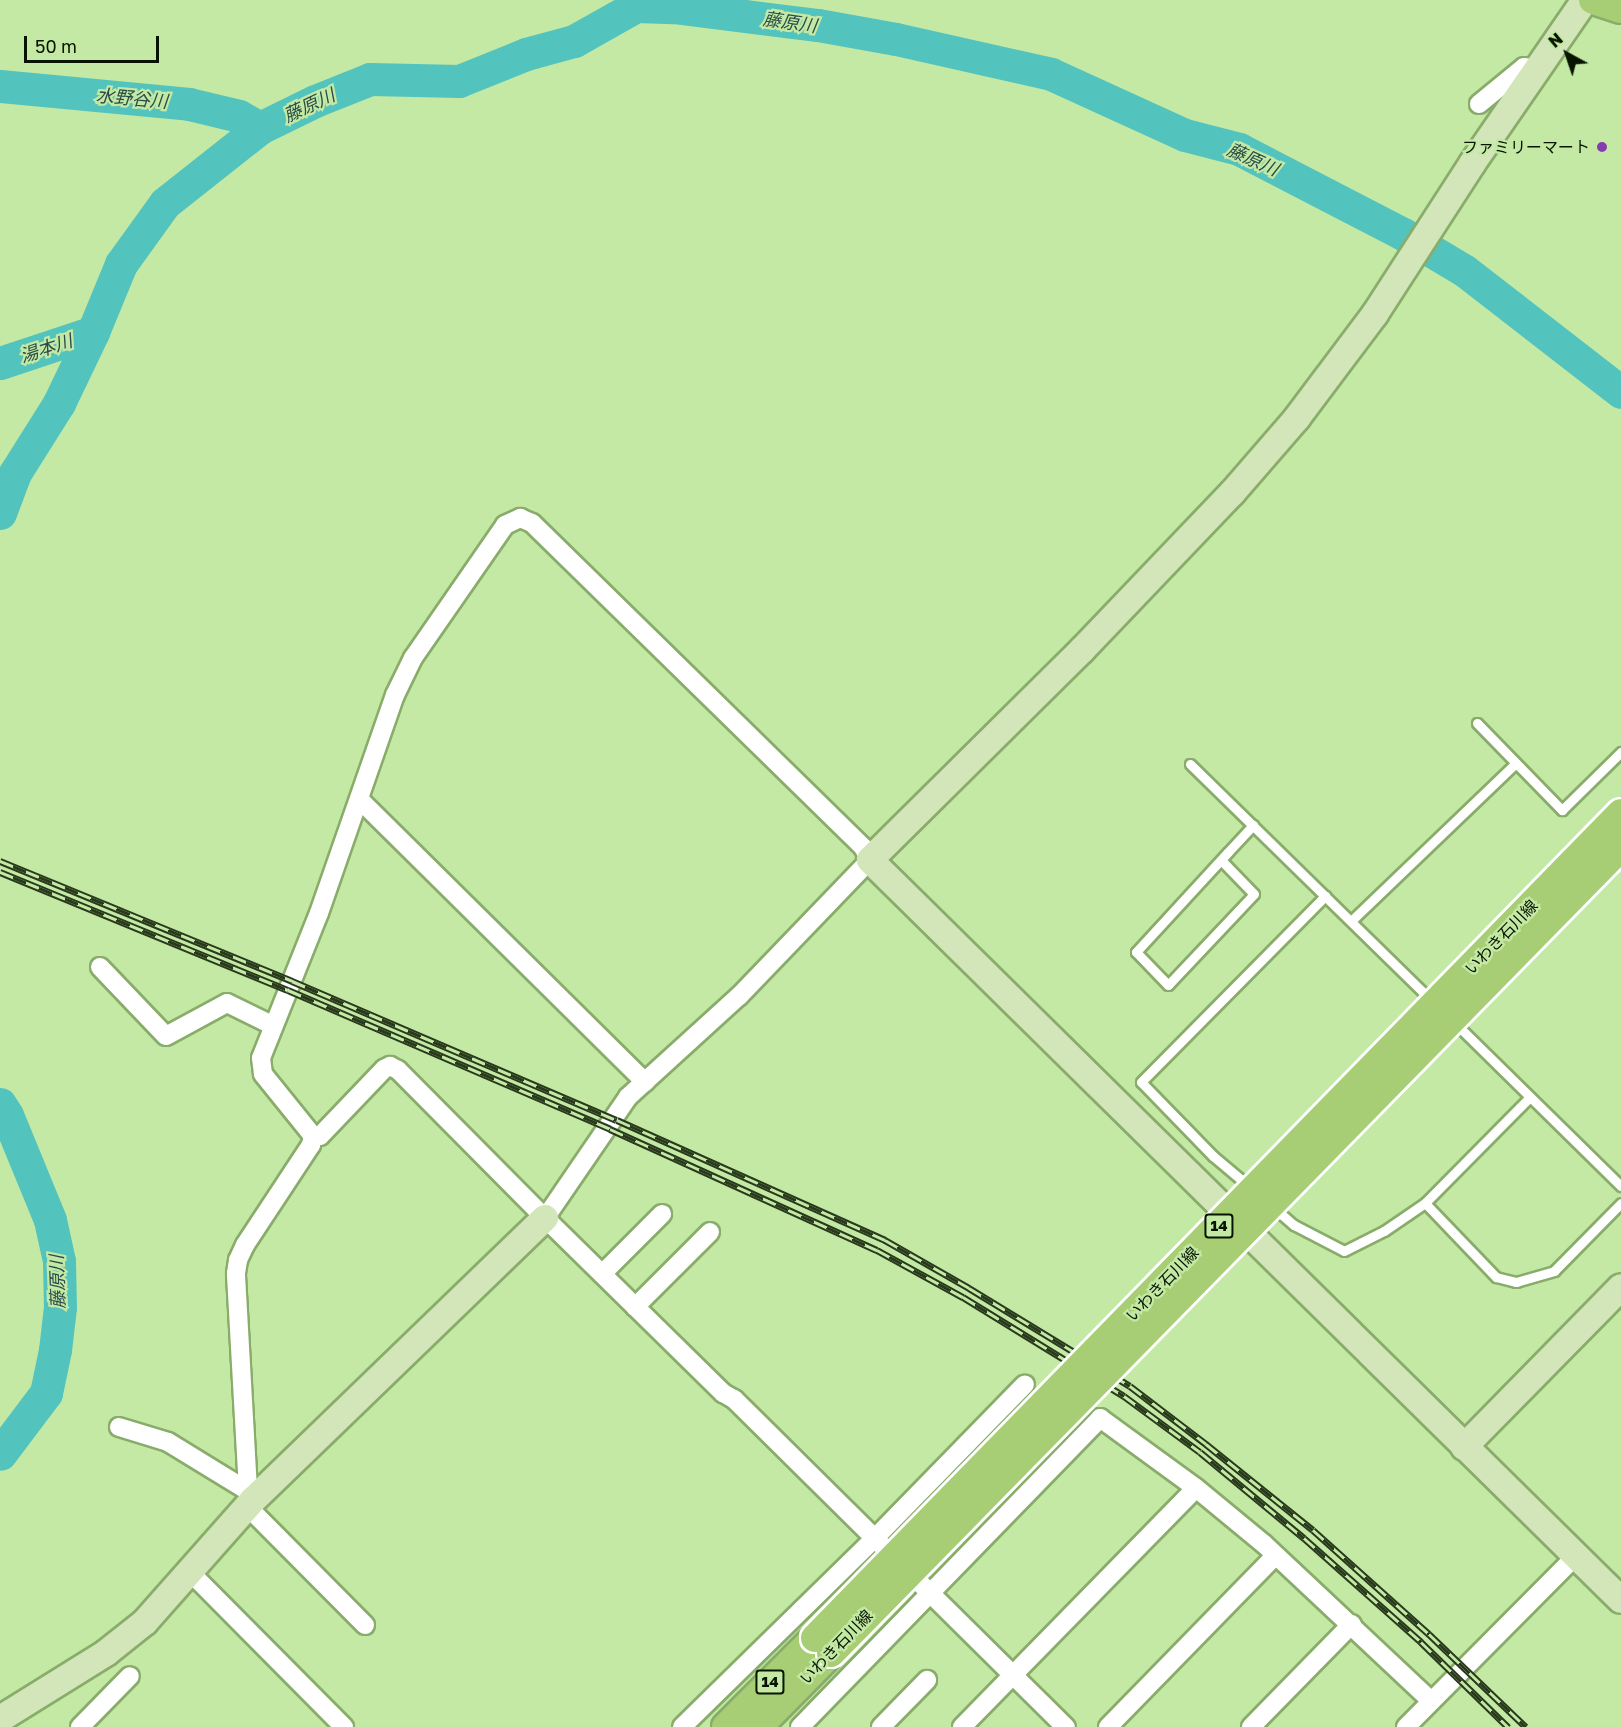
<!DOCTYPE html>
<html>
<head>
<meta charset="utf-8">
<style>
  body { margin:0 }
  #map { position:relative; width:1621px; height:1727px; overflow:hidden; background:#c3e9a4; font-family:"Golos Text","Noto Sans JP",sans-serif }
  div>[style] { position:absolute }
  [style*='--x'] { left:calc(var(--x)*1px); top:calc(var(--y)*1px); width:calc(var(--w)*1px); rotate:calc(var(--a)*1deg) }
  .river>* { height:33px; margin:-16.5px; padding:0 16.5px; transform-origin:16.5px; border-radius:16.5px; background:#53c3be }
  .roads { filter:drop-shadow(2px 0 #89ac6a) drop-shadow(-2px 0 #89ac6a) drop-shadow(0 2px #89ac6a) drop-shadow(0 -2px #89ac6a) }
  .lane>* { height:9px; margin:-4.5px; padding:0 4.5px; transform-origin:4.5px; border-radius:4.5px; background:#fff }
  .street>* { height:18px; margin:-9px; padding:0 9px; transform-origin:9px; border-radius:9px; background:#fff }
  .secondary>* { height:26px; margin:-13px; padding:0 13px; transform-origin:13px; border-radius:13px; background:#d3e6b9 }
  .primary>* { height:28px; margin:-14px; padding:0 14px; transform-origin:14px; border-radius:14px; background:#a7ce74 }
  .rail>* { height:7px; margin-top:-3.5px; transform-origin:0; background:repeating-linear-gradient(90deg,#c3e9a4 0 14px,#28391c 0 28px); box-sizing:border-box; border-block:2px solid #28391c }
  .bridges { filter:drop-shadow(2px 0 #fff) drop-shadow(-2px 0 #fff) drop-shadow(0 2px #fff) drop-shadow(0 -2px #fff) }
  .primary-bridge>* { height:28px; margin:-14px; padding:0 14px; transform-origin:14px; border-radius:14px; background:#a7ce74 }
  .dots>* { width:16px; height:16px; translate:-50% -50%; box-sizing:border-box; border:3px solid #c3e9a4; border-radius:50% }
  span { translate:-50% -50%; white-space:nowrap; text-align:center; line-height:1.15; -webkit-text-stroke:4.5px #c3e9a4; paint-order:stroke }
  .shield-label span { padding:2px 4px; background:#c3e9a4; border:2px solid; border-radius:4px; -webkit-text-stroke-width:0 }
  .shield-label { font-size:15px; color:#081400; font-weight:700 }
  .poi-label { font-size:16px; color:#081400 }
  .right { translate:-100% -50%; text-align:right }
  .street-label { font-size:16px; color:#081400 }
  .water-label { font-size:18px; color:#294b49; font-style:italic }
  .north { position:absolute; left:1537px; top:24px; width:60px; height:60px; -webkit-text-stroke:4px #c3e9a4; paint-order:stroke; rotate:320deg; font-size:16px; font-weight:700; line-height:24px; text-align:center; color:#081400 }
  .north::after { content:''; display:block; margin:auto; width:21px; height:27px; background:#081400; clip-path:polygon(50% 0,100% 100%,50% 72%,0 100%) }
  .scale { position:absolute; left:24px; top:36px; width:135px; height:27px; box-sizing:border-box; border:3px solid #081400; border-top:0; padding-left:8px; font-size:18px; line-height:21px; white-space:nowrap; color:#081400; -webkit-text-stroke:4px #c3e9a4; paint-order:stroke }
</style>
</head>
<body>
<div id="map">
  <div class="river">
    <i style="--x:0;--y:86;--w:190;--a:5.4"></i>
    <i style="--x:189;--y:104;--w:51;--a:13.5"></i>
    <i style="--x:239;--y:116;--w:24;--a:30"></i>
    <i style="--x:0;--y:363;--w:98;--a:-18.4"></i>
    <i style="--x:0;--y:513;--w:43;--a:-69.4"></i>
    <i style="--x:15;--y:473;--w:83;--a:-57.8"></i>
    <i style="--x:59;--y:403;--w:79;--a:-64.4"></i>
    <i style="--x:93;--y:332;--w:74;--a:-67.6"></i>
    <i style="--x:121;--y:264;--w:75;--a:-54.2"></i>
    <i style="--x:165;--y:203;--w:121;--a:-38.3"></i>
    <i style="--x:260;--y:128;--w:61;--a:-26.1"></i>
    <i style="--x:315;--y:101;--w:59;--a:-21.8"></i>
    <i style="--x:370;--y:79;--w:89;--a:1.3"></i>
    <i style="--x:459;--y:81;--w:72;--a:-21.9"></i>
    <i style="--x:526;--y:54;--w:50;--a:-15.2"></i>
    <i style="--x:574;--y:41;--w:71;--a:-29.4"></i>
    <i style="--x:636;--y:6;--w:37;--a:2"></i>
    <i style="--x:673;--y:7;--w:146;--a:7.1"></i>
    <i style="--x:818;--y:25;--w:79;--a:10.2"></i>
    <i style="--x:896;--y:39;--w:159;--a:12.7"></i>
    <i style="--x:1051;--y:74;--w:147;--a:24.5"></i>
    <i style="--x:1185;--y:135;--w:56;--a:14.5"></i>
    <i style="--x:1239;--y:149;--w:185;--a:27.4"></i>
    <i style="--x:1403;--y:234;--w:72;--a:30.8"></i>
    <i style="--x:1465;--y:271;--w:197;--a:37.8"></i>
    <i style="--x:0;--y:1104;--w:13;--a:58"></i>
    <i style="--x:7;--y:1115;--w:113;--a:67.7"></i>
    <i style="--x:50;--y:1220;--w:42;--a:77.6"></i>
    <i style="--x:59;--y:1261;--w:46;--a:88.8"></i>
    <i style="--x:60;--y:1307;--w:43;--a:96.6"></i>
    <i style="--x:55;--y:1350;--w:44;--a:101.8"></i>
    <i style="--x:46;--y:1393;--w:76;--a:127"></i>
  </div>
  <div class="roads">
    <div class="lane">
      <i style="--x:1477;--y:723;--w:122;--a:45.7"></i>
      <i style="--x:1562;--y:810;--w:83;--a:-44.5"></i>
      <i style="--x:1190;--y:764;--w:340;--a:44.4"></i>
      <i style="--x:1221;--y:860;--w:47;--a:45.9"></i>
      <i style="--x:1254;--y:894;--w:125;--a:133.4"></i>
      <i style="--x:1168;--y:985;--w:46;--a:-134.1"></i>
      <i style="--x:1136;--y:952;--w:136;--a:-47.4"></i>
      <i style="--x:1228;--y:852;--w:37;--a:-47"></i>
      <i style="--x:1351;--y:921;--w:228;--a:-43.8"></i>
      <i style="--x:1454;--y:1022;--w:234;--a:44.5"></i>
      <i style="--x:1251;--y:1188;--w:50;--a:-139.9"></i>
      <i style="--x:1213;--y:1156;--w:103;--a:-134.2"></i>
      <i style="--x:1141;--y:1082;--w:262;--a:-45.3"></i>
      <i style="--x:1425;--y:1203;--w:103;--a:46.2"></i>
      <i style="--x:1496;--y:1277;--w:21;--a:14"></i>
      <i style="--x:1516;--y:1282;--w:40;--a:-16"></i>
      <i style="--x:1554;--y:1271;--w:95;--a:-45.4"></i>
      <i style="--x:1273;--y:1207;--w:28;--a:41"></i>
      <i style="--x:1294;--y:1225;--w:56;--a:27.5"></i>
      <i style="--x:1344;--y:1251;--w:45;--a:-26.6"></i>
      <i style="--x:1384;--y:1231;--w:50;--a:-34.3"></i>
      <i style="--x:1425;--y:1203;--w:149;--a:-45.3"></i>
    </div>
    <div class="street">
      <i style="--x:1479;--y:104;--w:58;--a:-39.4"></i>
      <i style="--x:1524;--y:67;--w:15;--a:8"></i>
      <i style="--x:360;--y:800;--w:401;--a:44.7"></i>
      <i style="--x:100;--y:967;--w:95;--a:46.3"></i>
      <i style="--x:166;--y:1036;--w:69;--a:-28.4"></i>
      <i style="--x:227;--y:1003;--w:52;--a:26.1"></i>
      <i style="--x:313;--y:1136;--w:7;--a:0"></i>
      <i style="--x:320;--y:1136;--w:93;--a:-46.3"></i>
      <i style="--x:384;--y:1069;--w:7;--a:-27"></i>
      <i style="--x:390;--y:1066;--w:9;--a:27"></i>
      <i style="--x:398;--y:1070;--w:209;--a:45.2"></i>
      <i style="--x:545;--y:1218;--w:250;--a:44.5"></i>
      <i style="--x:723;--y:1393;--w:13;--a:29"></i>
      <i style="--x:734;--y:1399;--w:467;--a:44.7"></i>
      <i style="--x:602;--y:1274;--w:85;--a:-45"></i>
      <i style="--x:635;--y:1307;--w:106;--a:-45"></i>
      <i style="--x:119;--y:1427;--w:51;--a:17"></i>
      <i style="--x:168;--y:1442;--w:94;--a:31.5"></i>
      <i style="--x:189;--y:1571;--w:220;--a:45.2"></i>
      <i style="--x:365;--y:1625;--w:165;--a:-134.8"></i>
      <i style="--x:249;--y:1508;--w:235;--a:-93.2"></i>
      <i style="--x:236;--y:1273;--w:13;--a:-81"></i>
      <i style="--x:238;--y:1260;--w:17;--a:-65"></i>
      <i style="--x:245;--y:1245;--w:120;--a:-56.6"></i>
      <i style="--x:311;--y:1145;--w:9;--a:-77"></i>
      <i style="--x:313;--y:1136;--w:80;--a:-128.9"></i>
      <i style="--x:263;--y:1074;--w:16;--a:-97"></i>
      <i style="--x:261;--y:1058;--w:156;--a:-68.2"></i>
      <i style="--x:319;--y:913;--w:231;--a:-70.8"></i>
      <i style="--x:395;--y:695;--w:41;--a:-64.1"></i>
      <i style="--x:413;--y:658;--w:162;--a:-55.3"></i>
      <i style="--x:505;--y:525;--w:17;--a:-25"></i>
      <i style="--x:520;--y:518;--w:13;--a:23"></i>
      <i style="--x:532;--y:523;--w:463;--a:44.4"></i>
      <i style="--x:863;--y:847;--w:15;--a:62"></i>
      <i style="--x:870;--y:860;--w:189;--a:133.9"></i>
      <i style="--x:739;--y:996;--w:150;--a:137.7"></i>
      <i style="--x:628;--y:1097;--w:147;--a:124.4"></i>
      <i style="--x:80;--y:1727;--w:71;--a:-45.6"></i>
      <i style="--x:682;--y:1727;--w:269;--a:-44.4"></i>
      <i style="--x:874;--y:1539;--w:216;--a:-45.7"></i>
      <i style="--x:800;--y:1727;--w:431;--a:-45.8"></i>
      <i style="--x:1100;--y:1418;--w:119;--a:36.1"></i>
      <i style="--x:1196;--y:1488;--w:88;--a:39.5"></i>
      <i style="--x:1264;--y:1544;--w:229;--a:43.2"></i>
      <i style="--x:881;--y:1727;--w:66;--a:-45.6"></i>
      <i style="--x:962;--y:1727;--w:334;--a:-45.6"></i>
      <i style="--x:1108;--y:1727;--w:239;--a:-45.7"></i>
      <i style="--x:1251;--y:1727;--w:144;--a:-45.6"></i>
      <i style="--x:1406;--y:1727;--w:241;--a:-45.2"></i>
    </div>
    <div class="secondary">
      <i style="--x:1585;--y:0;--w:199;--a:124.6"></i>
      <i style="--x:1472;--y:164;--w:179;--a:122.9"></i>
      <i style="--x:1375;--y:314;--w:130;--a:126.9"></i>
      <i style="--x:1297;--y:418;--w:99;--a:130.9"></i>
      <i style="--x:1232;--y:493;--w:217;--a:133.7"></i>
      <i style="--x:1082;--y:650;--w:298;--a:135.3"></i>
      <i style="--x:870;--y:860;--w:1054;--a:44.58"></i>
      <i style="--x:1464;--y:1447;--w:224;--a:-45.5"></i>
      <i style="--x:0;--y:1719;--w:125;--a:-31.9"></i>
      <i style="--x:106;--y:1653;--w:50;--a:-38.5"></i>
      <i style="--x:145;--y:1622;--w:163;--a:-48.5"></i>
      <i style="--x:253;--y:1500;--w:406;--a:-44"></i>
    </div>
    <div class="primary">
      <i style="--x:1593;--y:0;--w:29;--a:18"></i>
      <i style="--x:726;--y:1727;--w:126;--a:-45"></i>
      <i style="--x:758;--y:1727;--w:104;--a:-45.4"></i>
    </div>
  </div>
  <div class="rail">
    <i style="--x:0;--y:861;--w:316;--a:22.3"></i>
    <i style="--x:292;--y:981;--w:353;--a:23.2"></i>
    <i style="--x:617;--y:1120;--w:294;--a:24.1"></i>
    <i style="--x:885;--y:1240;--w:97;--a:29.7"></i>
    <i style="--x:969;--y:1288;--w:188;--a:31.3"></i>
    <i style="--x:1130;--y:1386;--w:96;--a:37.3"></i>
    <i style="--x:1206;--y:1444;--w:137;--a:38.8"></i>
    <i style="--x:1313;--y:1530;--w:156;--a:41.9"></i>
    <i style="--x:1429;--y:1634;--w:134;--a:43.8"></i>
    <i style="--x:0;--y:872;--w:311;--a:22.3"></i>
    <i style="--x:288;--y:990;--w:351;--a:23.3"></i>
    <i style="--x:610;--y:1129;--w:293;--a:24.4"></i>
    <i style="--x:877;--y:1250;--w:98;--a:28.7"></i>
    <i style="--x:963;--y:1297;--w:189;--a:31.6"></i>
    <i style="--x:1124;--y:1396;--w:94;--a:36.4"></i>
    <i style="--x:1200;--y:1452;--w:135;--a:39.6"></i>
    <i style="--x:1304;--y:1538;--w:157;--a:41.6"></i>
    <i style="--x:1421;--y:1642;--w:122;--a:44.3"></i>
  </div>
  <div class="bridges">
    <div class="primary-bridge">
      <i style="--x:815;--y:1638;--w:1153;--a:-45.67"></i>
      <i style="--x:831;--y:1653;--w:1129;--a:-45.57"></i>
    </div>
  </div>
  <div class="dots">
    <i style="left:1602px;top:147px;background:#863cae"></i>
  </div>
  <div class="shield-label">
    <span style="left:1219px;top:1226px">14</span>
    <span style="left:770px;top:1682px">14</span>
  </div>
  <div class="poi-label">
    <span class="right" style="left:1590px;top:147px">ファミリーマート</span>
  </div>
  <div class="street-label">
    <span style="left:1501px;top:937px;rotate:-46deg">いわき石川線</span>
    <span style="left:1162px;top:1284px;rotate:-46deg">いわき石川線</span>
    <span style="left:836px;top:1647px;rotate:-46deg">いわき石川線</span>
  </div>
  <div class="water-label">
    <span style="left:790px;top:22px;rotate:8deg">藤原川</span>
    <span style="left:132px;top:98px;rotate:5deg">水野谷川</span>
    <span style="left:309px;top:105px;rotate:-25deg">藤原川</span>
    <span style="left:1253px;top:159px;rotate:24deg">藤原川</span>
    <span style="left:46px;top:348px;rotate:-18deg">湯本川</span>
    <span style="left:57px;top:1282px;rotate:-92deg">藤原川</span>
  </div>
  <div class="north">N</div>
  <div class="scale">50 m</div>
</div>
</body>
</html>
